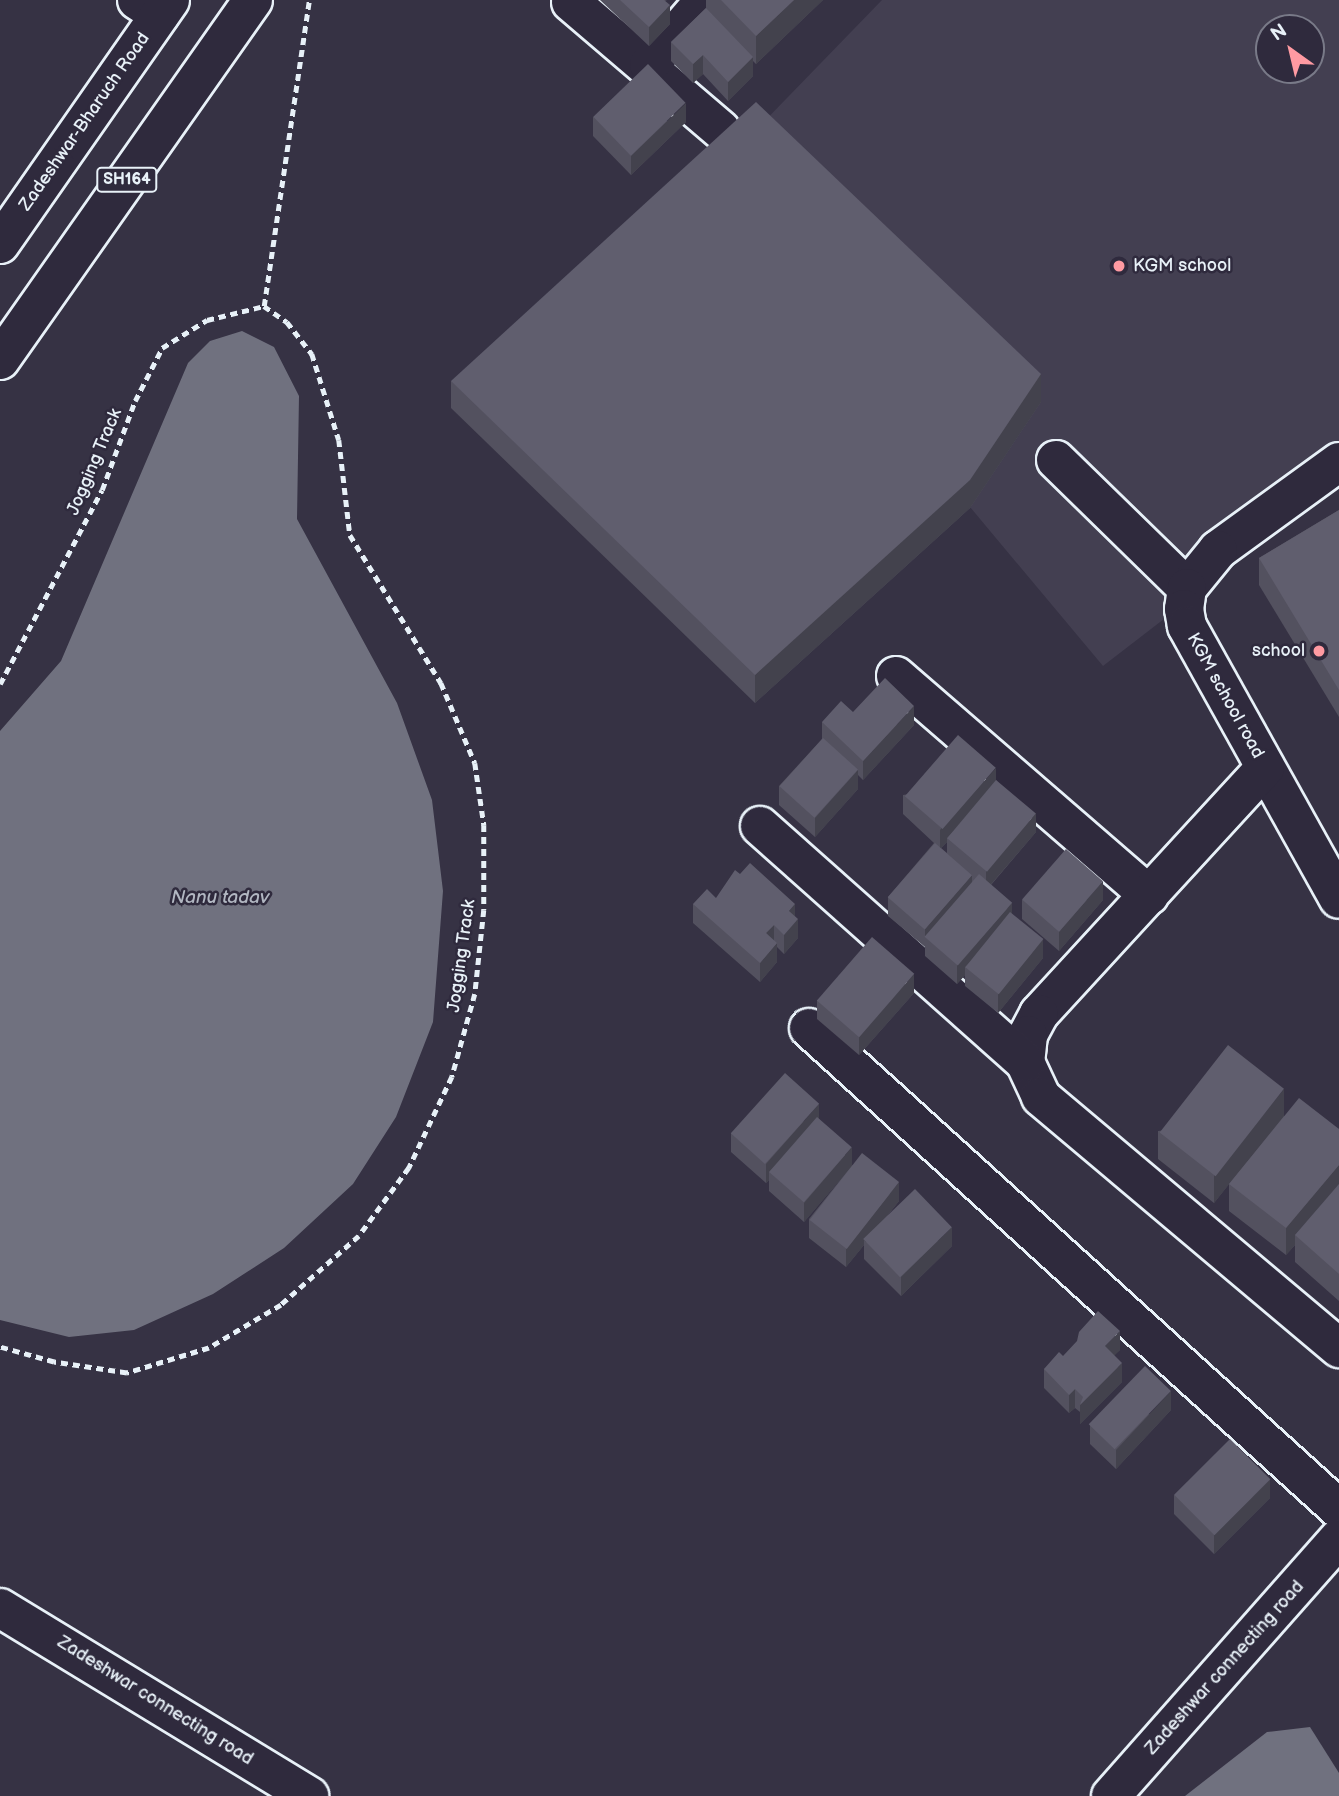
<!DOCTYPE html>
<html>
<head>
<meta charset="utf-8">
<style>
  body { margin:0 }
  #map { position:relative; width:1339px; height:1796px; overflow:hidden; background:#363244; font-family:"Balsamiq Sans",sans-serif }
  div>[style] { position:absolute }
  [style*='--x'] { left:calc(var(--x)*1px); top:calc(var(--y)*1px); width:calc(var(--w)*1px); rotate:calc(var(--a)*1deg) }
  .built>* { inset:0; background:#433f51 }
  .water>* { inset:0; background:#70717f }
  .path>* { height:4.5px; margin-top:-2.25px; transform-origin:0; background:repeating-linear-gradient(90deg,#e8f1f8 0 7px,transparent 0 12px) }
  .roads { filter:drop-shadow(2px 0 #e8f1f8) drop-shadow(-2px 0 #e8f1f8) drop-shadow(0 2px #e8f1f8) drop-shadow(0 -2px #e8f1f8) }
  .minor>* { height:38px; margin:-19px; padding:0 19px; transform-origin:19px; border-radius:19px; background:#2f2a3d }
  .major>* { height:38px; margin:-19px; padding:0 19px; transform-origin:19px; border-radius:19px; background:#2f2a3d }
  .wall>* { inset:0; background:#53515f }
  .shaded-wall>* { inset:0; background:#43424d }
  .building>* { inset:0; background:#605e6e; transform-origin:0 0 }
  .dots>* { width:19px; height:19px; translate:-50% -50%; box-sizing:border-box; border:4px solid #2f2a3d; border-radius:50% }
  span { translate:-50% -50%; white-space:nowrap; text-align:center; line-height:1.15; -webkit-text-stroke:5px #2f2a3d; paint-order:stroke }
  .shield-label span { padding:2px 5px; background:#2f2a3d; border:2px solid; border-radius:5px; -webkit-text-stroke-width:0 }
  .shield-label { font-size:16px; color:#e8f1f8; font-weight:700 }
  .street-label { font-size:18px; color:#e8f1f8 }
  .poi-label { font-size:18px; color:#e8f1f8 }
  .left { translate:0 -50%; text-align:left }
  .right { translate:-100% -50%; text-align:right }
  .water-label { font-size:19px; color:#b2b7c2; font-style:italic }
  .north { position:absolute; left:1255px; top:14px; width:70px; height:70px; box-sizing:border-box; background:#2f2a3d; border:2px solid #797a88; border-radius:50%; rotate:326deg; font-size:19px; font-weight:700; line-height:28px; text-align:center; color:#e8f1f8 }
  .north::after { content:''; display:block; margin:auto; width:24px; height:32px; background:#ff9aa2; clip-path:polygon(50% 0,100% 100%,50% 72%,0 100%) }
</style>
</head>
<body>
<div id="map">
  <div class="built">
    <i style="clip-path:polygon(evenodd,882px 0,1339px 0,1339px 484px,1103px 666px,970px 507px,756px 130px,882px 0,1269px 28px,1311px 28px,1311px 70px,1269px 70px,1269px 28px)"></i>
  </div>
  <div class="water">
    <i style="clip-path:polygon(242px 331px,274px 347px,299px 396px,297px 519px,397px 703px,432px 800px,443px 891px,433px 1022px,396px 1117px,353px 1184px,284px 1248px,213px 1294px,134px 1330px,69px 1337px,0 1320px,0 731px,61px 661px,188px 363px,210px 341px)"></i>
    <i style="clip-path:polygon(1310px 1727px,1339px 1773px,1339px 1796px,1185px 1796px,1267px 1732px)"></i>
  </div>
  <div class="path">
    <i style="--x:264;--y:306;--w:309;--a:-81.6"></i>
    <i style="--x:0;--y:684;--w:219;--a:-62.3"></i>
    <i style="--x:102;--y:490;--w:95;--a:-69.7"></i>
    <i style="--x:135;--y:401;--w:59;--a:-63"></i>
    <i style="--x:162;--y:348;--w:53;--a:-31.9"></i>
    <i style="--x:207;--y:320;--w:59;--a:-13.8"></i>
    <i style="--x:264;--y:306;--w:28;--a:35"></i>
    <i style="--x:287;--y:322;--w:41;--a:52"></i>
    <i style="--x:312;--y:354;--w:90;--a:72.6"></i>
    <i style="--x:339;--y:440;--w:96;--a:83.4"></i>
    <i style="--x:350;--y:535;--w:174;--a:58.4"></i>
    <i style="--x:441;--y:683;--w:87;--a:67"></i>
    <i style="--x:475;--y:763;--w:63;--a:81.7"></i>
    <i style="--x:484;--y:825;--w:85;--a:90"></i>
    <i style="--x:484;--y:910;--w:84;--a:96.1"></i>
    <i style="--x:475;--y:994;--w:86;--a:105.5"></i>
    <i style="--x:452;--y:1077;--w:101;--a:115.3"></i>
    <i style="--x:409;--y:1168;--w:84;--a:126.3"></i>
    <i style="--x:359;--y:1236;--w:104;--a:138.5"></i>
    <i style="--x:281;--y:1305;--w:84;--a:149.2"></i>
    <i style="--x:209;--y:1348;--w:86;--a:163"></i>
    <i style="--x:127;--y:1373;--w:74;--a:-171.4"></i>
    <i style="--x:54;--y:1362;--w:56;--a:-164.5"></i>
  </div>
  <div class="roads">
    <div class="minor">
      <i style="--x:137;--y:0;--w:27;--a:33"></i>
      <i style="--x:571;--y:2;--w:197;--a:40.5"></i>
      <i style="--x:649;--y:65;--w:86;--a:-49.3"></i>
      <i style="--x:1056;--y:460;--w:183;--a:44.3"></i>
      <i style="--x:1339;--y:462;--w:150;--a:144"></i>
      <i style="--x:1218;--y:550;--w:49;--a:129.2"></i>
      <i style="--x:1187;--y:588;--w:21;--a:98"></i>
      <i style="--x:1184;--y:609;--w:17;--a:80"></i>
      <i style="--x:1187;--y:626;--w:312;--a:60.9"></i>
      <i style="--x:896;--y:676;--w:335;--a:40.9"></i>
      <i style="--x:1265;--y:768;--w:334;--a:132.6"></i>
      <i style="--x:1039;--y:1014;--w:24;--a:118"></i>
      <i style="--x:1028;--y:1035;--w:27;--a:96"></i>
      <i style="--x:1025;--y:1062;--w:38;--a:65"></i>
      <i style="--x:1041;--y:1097;--w:390;--a:40.1"></i>
      <i style="--x:760;--y:826;--w:355;--a:41.7"></i>
      <i style="--x:809;--y:1028;--w:716;--a:42.23"></i>
      <i style="--x:0;--y:1608;--w:362;--a:31.3"></i>
      <i style="--x:1111;--y:1796;--w:344;--a:-48.5"></i>
    </div>
    <div class="major">
      <i style="--x:0;--y:244;--w:297;--a:-55.1"></i>
      <i style="--x:0;--y:360;--w:440;--a:-54.9"></i>
    </div>
  </div>
  <div class="wall">
    <i style="clip-path:polygon(600px 0,667px 0,665px 1px,670px 24px,649px 46px)"></i>
    <i style="clip-path:polygon(706px 0,823px 0,756px 64px,753px 61px,753px 76px,728px 101px,703px 74px,693px 83px,671px 61px,671px 42px,706px 8px)"></i>
    <i style="clip-path:polygon(593px 117px,686px 122px,631px 175px,593px 136px)"></i>
    <i style="clip-path:polygon(451px 381px,1041px 402px,970px 508px,755px 703px,451px 408px)"></i>
    <i style="clip-path:polygon(1339px 510px,1339px 717px,1259px 585px,1259px 558px)"></i>
    <i style="clip-path:polygon(822px 722px,914px 725px,863px 780px,858px 775px,858px 789px,815px 837px,779px 805px,779px 786px,822px 739px)"></i>
    <i style="clip-path:polygon(evenodd,996px 780px,1036px 832px,991px 885px,1043px 958px,998px 1013px,965px 986px,965px 975px,957px 984px,925px 956px,925px 947px,888px 916px,888px 897px,934px 843px,903px 814px,903px 795px,996px 780px,947px 842px,947px 853px,941px 848px,947px 842px)"></i>
    <i style="clip-path:polygon(716px 898px,795px 916px,798px 938px,784px 954px,777px 947px,777px 962px,760px 982px,693px 923px,693px 904px)"></i>
    <i style="clip-path:polygon(1022px 900px,1103px 900px,1059px 951px,1022px 919px)"></i>
    <i style="clip-path:polygon(914px 993px,859px 1055px,817px 1019px,817px 1000px)"></i>
    <i style="clip-path:polygon(1284px 1116px,1339px 1129px,1339px 1301px,1295px 1262px,1295px 1245px,1286px 1255px,1229px 1211px,1229px 1184px,1214px 1203px,1158px 1159px,1158px 1131px)"></i>
    <i style="clip-path:polygon(819px 1119px,852px 1165px,899px 1201px,884px 1220px,952px 1246px,901px 1296px,864px 1259px,864px 1245px,846px 1267px,809px 1238px,809px 1219px,845px 1174px,804px 1222px,769px 1191px,769px 1180px,766px 1183px,731px 1152px,731px 1133px)"></i>
    <i style="clip-path:polygon(1120px 1350px,1114px 1355px,1122px 1382px,1080px 1424px,1080px 1412px,1075px 1408px,1069px 1413px,1044px 1388px,1044px 1369px,1063px 1356px)"></i>
    <i style="clip-path:polygon(1171px 1410px,1116px 1469px,1090px 1444px,1090px 1425px)"></i>
    <i style="clip-path:polygon(1174px 1495px,1270px 1498px,1214px 1554px,1174px 1514px)"></i>
  </div>
  <div class="shaded-wall">
    <i style="clip-path:polygon(794px 0,823px 0,756px 64px,756px 36px)"></i>
    <i style="clip-path:polygon(670px 5px,670px 24px,649px 46px,649px 27px)"></i>
    <i style="clip-path:polygon(703px 55px,703px 74px,693px 83px,693px 64px)"></i>
    <i style="clip-path:polygon(753px 57px,753px 76px,728px 101px,728px 82px)"></i>
    <i style="clip-path:polygon(686px 103px,686px 122px,631px 175px,631px 156px)"></i>
    <i style="clip-path:polygon(1041px 374px,1041px 402px,970px 508px,755px 703px,755px 675px)"></i>
    <i style="clip-path:polygon(914px 706px,914px 725px,863px 780px,863px 761px)"></i>
    <i style="clip-path:polygon(996px 768px,996px 787px,947px 838px,947px 842px,940px 849px,940px 830px)"></i>
    <i style="clip-path:polygon(858px 770px,858px 789px,815px 837px,815px 818px)"></i>
    <i style="clip-path:polygon(1036px 813px,1036px 832px,986px 890px,986px 871px)"></i>
    <i style="clip-path:polygon(972px 875px,972px 894px,925px 937px,925px 929px)"></i>
    <i style="clip-path:polygon(1103px 881px,1103px 900px,1059px 951px,1059px 932px)"></i>
    <i style="clip-path:polygon(1012px 903px,1012px 922px,965px 967px,965px 975px,957px 984px,957px 965px)"></i>
    <i style="clip-path:polygon(795px 904px,795px 922px,798px 919px,798px 938px,784px 954px,784px 935px,789px 911px)"></i>
    <i style="clip-path:polygon(774px 925px,774px 944px,766px 933px)"></i>
    <i style="clip-path:polygon(1043px 939px,1043px 958px,998px 1013px,998px 994px)"></i>
    <i style="clip-path:polygon(777px 943px,777px 962px,760px 982px,760px 963px)"></i>
    <i style="clip-path:polygon(914px 974px,914px 993px,859px 1055px,859px 1036px)"></i>
    <i style="clip-path:polygon(1284px 1089px,1284px 1116px,1214px 1203px,1214px 1176px)"></i>
    <i style="clip-path:polygon(819px 1104px,819px 1123px,769px 1172px,769px 1180px,766px 1183px,766px 1164px)"></i>
    <i style="clip-path:polygon(852px 1147px,852px 1166px,804px 1222px,804px 1203px)"></i>
    <i style="clip-path:polygon(1339px 1165px,1339px 1193px,1295px 1235px,1295px 1245px,1286px 1255px,1286px 1228px)"></i>
    <i style="clip-path:polygon(899px 1182px,899px 1201px,866px 1242px,864px 1240px,864px 1245px,846px 1267px,846px 1249px)"></i>
    <i style="clip-path:polygon(952px 1227px,952px 1246px,901px 1296px,901px 1277px)"></i>
    <i style="clip-path:polygon(1120px 1331px,1120px 1350px,1105px 1365px,1105px 1346px)"></i>
    <i style="clip-path:polygon(1122px 1363px,1122px 1382px,1080px 1424px,1080px 1405px)"></i>
    <i style="clip-path:polygon(1075px 1389px,1075px 1408px,1069px 1413px,1069px 1395px)"></i>
    <i style="clip-path:polygon(1171px 1391px,1171px 1410px,1116px 1469px,1116px 1450px)"></i>
    <i style="clip-path:polygon(1270px 1479px,1270px 1498px,1214px 1554px,1214px 1535px)"></i>
  </div>
  <div class="building">
    <i style="clip-path:polygon(620px 0,664px 0,670px 5px,649px 27px)"></i>
    <i style="clip-path:polygon(721px 0,794px 0,756px 36px)"></i>
    <i style="clip-path:polygon(706px 8px,753px 57px,728px 82px,703px 55px,693px 64px,671px 42px)"></i>
    <i style="left:648px;top:64px;width:54px;height:76px;rotate:46deg"></i>
    <i style="clip-path:polygon(756px 102px,1041px 374px,970px 480px,755px 675px,451px 381px)"></i>
    <i style="clip-path:polygon(1339px 510px,1339px 690px,1259px 558px)"></i>
    <i style="clip-path:polygon(885px 678px,914px 706px,863px 761px,822px 722px,841px 701px,853px 712px)"></i>
    <i style="left:958px;top:735px;width:50px;height:81px;rotate:41deg"></i>
    <i style="left:823px;top:738px;width:47px;height:65px;rotate:42deg"></i>
    <i style="left:996px;top:780px;width:52px;height:76px;rotate:40deg"></i>
    <i style="left:935px;top:843px;width:49px;height:72px;rotate:41deg"></i>
    <i style="left:1066px;top:849px;width:49px;height:67px;rotate:41deg"></i>
    <i style="clip-path:polygon(750px 863px,795px 904px,789px 911px,798px 919px,784px 935px,774px 925px,766px 933px,777px 943px,760px 963px,693px 904px,707px 889px,716px 898px,735px 870px,740px 874px)"></i>
    <i style="left:979px;top:874px;width:44px;height:83px;rotate:41deg"></i>
    <i style="left:1010px;top:912px;width:43px;height:71px;rotate:39deg"></i>
    <i style="left:872px;top:937px;width:56px;height:84px;rotate:41deg"></i>
    <i style="left:1228px;top:1045px;width:71px;height:111px;rotate:38deg"></i>
    <i style="left:785px;top:1073px;width:46px;height:81px;rotate:42deg"></i>
    <i style="clip-path:polygon(1299px 1098px,1339px 1129px,1339px 1165px,1286px 1228px,1229px 1184px)"></i>
    <i style="left:817px;top:1117px;width:46px;height:73px;rotate:41deg"></i>
    <i style="left:862px;top:1153px;width:47px;height:85px;rotate:38deg"></i>
    <i style="clip-path:polygon(1339px 1184px,1339px 1274px,1295px 1235px)"></i>
    <i style="left:915px;top:1189px;width:53px;height:72px;rotate:46deg"></i>
    <i style="clip-path:polygon(1098px 1311px,1120px 1331px,1105px 1346px,1122px 1363px,1080px 1405px,1083px 1397px,1075px 1389px,1069px 1395px,1044px 1369px,1059px 1352px,1063px 1356px,1077px 1341px,1079px 1332px)"></i>
    <i style="left:1145px;top:1366px;width:36px;height:81px;rotate:44deg"></i>
    <i style="left:1230px;top:1439px;width:57px;height:79px;rotate:45deg"></i>
  </div>
  <div class="dots">
    <i style="left:1119px;top:266px;background:#ff9aa2"></i>
    <i style="left:1319px;top:651px;background:#ff9aa2"></i>
  </div>
  <div class="shield-label">
    <span style="left:127px;top:180px">SH164</span>
  </div>
  <div class="street-label">
    <span style="left:85px;top:122px;rotate:-55deg">Zadeshwar-Bharuch Road</span>
    <span style="left:95px;top:462px;rotate:-67deg">Jogging Track</span>
    <span style="left:1225px;top:696px;rotate:61deg">KGM school road</span>
    <span style="left:462px;top:956px;rotate:-82deg">Jogging Track</span>
    <span style="left:1225px;top:1668px;rotate:-48deg">Zadeshwar connecting road</span>
    <span style="left:155px;top:1701px;rotate:32deg">Zadeshwar connecting road</span>
  </div>
  <div class="poi-label">
    <span class="left" style="left:1133px;top:266px">KGM school</span>
    <span class="right" style="left:1305px;top:651px">school</span>
  </div>
  <div class="water-label">
    <span style="left:220px;top:898px">Nanu tadav</span>
  </div>
  <div class="north">N</div>
</div>
</body>
</html>
